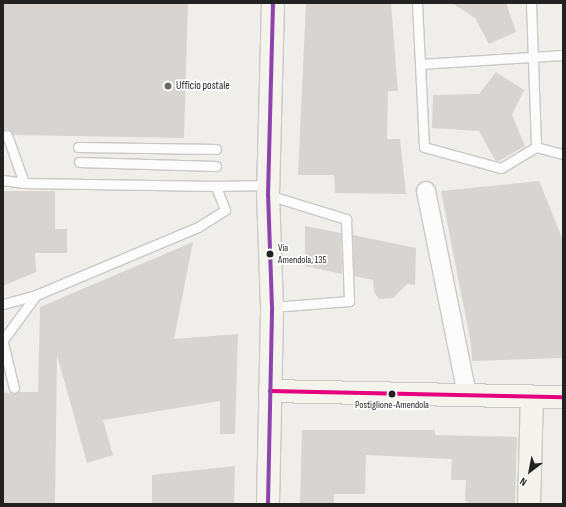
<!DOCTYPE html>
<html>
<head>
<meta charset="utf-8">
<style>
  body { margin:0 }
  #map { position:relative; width:566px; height:507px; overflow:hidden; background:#f0eeeb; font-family:"Sofia Sans Condensed",sans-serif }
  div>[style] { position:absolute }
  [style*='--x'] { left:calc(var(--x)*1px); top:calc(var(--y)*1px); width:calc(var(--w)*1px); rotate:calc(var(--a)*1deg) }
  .building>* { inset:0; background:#d7d4d2 }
  .roads { filter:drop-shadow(1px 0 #c9c8c7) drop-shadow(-1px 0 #c9c8c7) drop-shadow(0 1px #c9c8c7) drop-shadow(0 -1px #c9c8c7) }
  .service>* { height:9px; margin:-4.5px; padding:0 4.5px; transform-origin:4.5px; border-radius:4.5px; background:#fdfcfc }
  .minor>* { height:18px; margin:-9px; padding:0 9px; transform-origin:9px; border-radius:9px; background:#fdfcfc }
  .secondary>* { height:22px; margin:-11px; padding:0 11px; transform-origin:11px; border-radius:11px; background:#f4f4ed }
  .bus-1>* { height:4px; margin:-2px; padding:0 2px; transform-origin:2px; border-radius:2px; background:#e5007d }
  .bus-2>* { height:4px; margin:-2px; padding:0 2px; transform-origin:2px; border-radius:2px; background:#8e44ad }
  .dots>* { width:11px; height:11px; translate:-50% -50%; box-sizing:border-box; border:2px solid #fff; border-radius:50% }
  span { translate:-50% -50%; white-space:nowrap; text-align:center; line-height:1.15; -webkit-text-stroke:3.5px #fff; paint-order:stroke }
  .bus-label { font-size:10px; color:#222 }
  .left { translate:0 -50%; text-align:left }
  .poi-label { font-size:11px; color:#222 }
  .frame { position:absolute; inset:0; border:4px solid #222; pointer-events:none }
  .north { position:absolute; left:510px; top:451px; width:40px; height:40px; -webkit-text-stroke:3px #fff; paint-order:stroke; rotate:212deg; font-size:11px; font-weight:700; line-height:16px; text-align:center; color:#222 }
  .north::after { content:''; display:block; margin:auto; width:14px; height:18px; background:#222; clip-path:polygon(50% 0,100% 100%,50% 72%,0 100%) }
</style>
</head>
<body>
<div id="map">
  <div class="building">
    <i style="clip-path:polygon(3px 3px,188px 3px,184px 138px,13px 135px,8px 129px,3px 131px)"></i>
    <i style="clip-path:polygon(306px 3px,391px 3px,398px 91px,388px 91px,387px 139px,400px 139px,406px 194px,335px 193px,334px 175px,298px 175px)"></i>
    <i style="clip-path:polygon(452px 3px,506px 3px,516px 32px,489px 44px,475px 18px)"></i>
    <i style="clip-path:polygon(496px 72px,524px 90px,512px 115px,525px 146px,499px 161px,495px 160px,479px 131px,432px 128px,433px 95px,479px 94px)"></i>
    <i style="clip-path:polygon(539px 181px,563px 240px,563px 358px,472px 361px,471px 344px,441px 191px)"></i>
    <i style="clip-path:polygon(3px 191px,55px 191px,55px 229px,67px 229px,67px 253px,35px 253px,36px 272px,3px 286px)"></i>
    <i style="clip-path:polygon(305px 226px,341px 233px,342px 274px,305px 266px)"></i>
    <i style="clip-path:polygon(353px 235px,416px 248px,415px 285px,407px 284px,393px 298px,379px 299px,374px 292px,373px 280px,354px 276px)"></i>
    <i style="clip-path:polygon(193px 242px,174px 339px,238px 334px,235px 434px,220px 434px,220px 401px,103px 420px,113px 455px,87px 463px,57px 355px,55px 504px,3px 504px,3px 392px,15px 394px,19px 392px,38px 392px,40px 307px)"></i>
    <i style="clip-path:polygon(302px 430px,435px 430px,435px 435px,517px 437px,515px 504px,467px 504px,467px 501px,465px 501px,466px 480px,451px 480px,452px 459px,366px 455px,365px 494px,334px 494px,334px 504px,300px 504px)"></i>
    <i style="clip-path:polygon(235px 466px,234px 504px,152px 504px,152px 475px)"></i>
  </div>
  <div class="roads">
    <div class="service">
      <i style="--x:417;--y:3;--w:61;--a:87.2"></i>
      <i style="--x:420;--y:64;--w:143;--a:-3.6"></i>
      <i style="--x:531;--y:3;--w:144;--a:88"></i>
      <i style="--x:420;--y:64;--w:83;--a:87.2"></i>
      <i style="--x:424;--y:147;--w:80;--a:15.3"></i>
      <i style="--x:501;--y:168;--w:41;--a:-31"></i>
      <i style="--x:536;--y:147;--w:28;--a:15"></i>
      <i style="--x:7;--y:135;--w:51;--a:70.5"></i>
      <i style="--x:78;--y:147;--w:138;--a:0.8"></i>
      <i style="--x:79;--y:162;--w:137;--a:1.7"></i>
      <i style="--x:3;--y:180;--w:21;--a:8"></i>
      <i style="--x:24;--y:183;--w:192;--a:0.9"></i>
      <i style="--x:268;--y:195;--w:82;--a:17.1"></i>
      <i style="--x:346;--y:219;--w:82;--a:87.9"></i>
      <i style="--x:349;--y:301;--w:77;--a:175.5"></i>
      <i style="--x:3;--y:304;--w:34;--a:-15"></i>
      <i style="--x:36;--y:295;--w:176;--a:-22.8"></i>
      <i style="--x:198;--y:227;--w:32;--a:-32"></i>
      <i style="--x:225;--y:210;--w:26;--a:-111"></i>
      <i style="--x:216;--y:186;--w:53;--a:-1.1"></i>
      <i style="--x:3;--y:340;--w:56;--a:-53.7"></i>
      <i style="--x:3;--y:343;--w:46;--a:76.3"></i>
    </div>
    <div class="minor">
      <i style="--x:426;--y:191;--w:208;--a:78.6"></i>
    </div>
    <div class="secondary">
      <i style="--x:270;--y:391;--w:293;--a:1.2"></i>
      <i style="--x:268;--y:504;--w:197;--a:-88.8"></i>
      <i style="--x:272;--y:307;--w:112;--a:-92"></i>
      <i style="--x:268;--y:195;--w:192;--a:-88.5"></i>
      <i style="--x:529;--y:504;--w:107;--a:-88.4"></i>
    </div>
  </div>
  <div class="bus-1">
    <i style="--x:270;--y:391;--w:293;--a:1.2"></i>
  </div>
  <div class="bus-2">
    <i style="--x:268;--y:504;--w:197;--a:-88.8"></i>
    <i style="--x:272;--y:307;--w:112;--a:-92"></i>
    <i style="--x:268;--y:195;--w:192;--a:-88.5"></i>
  </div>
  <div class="dots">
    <i style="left:168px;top:86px;background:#6a6968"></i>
    <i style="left:270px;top:254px;background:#222"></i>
    <i style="left:392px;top:394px;background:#222"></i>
  </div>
  <div class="bus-label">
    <span class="left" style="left:278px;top:254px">Via<br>Amendola, 135</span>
    <span style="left:392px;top:406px">Postiglione-Amendola</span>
  </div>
  <div class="poi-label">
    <span class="left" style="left:176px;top:86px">Ufficio postale</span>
  </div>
  <div class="frame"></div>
  <div class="north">N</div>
</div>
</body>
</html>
